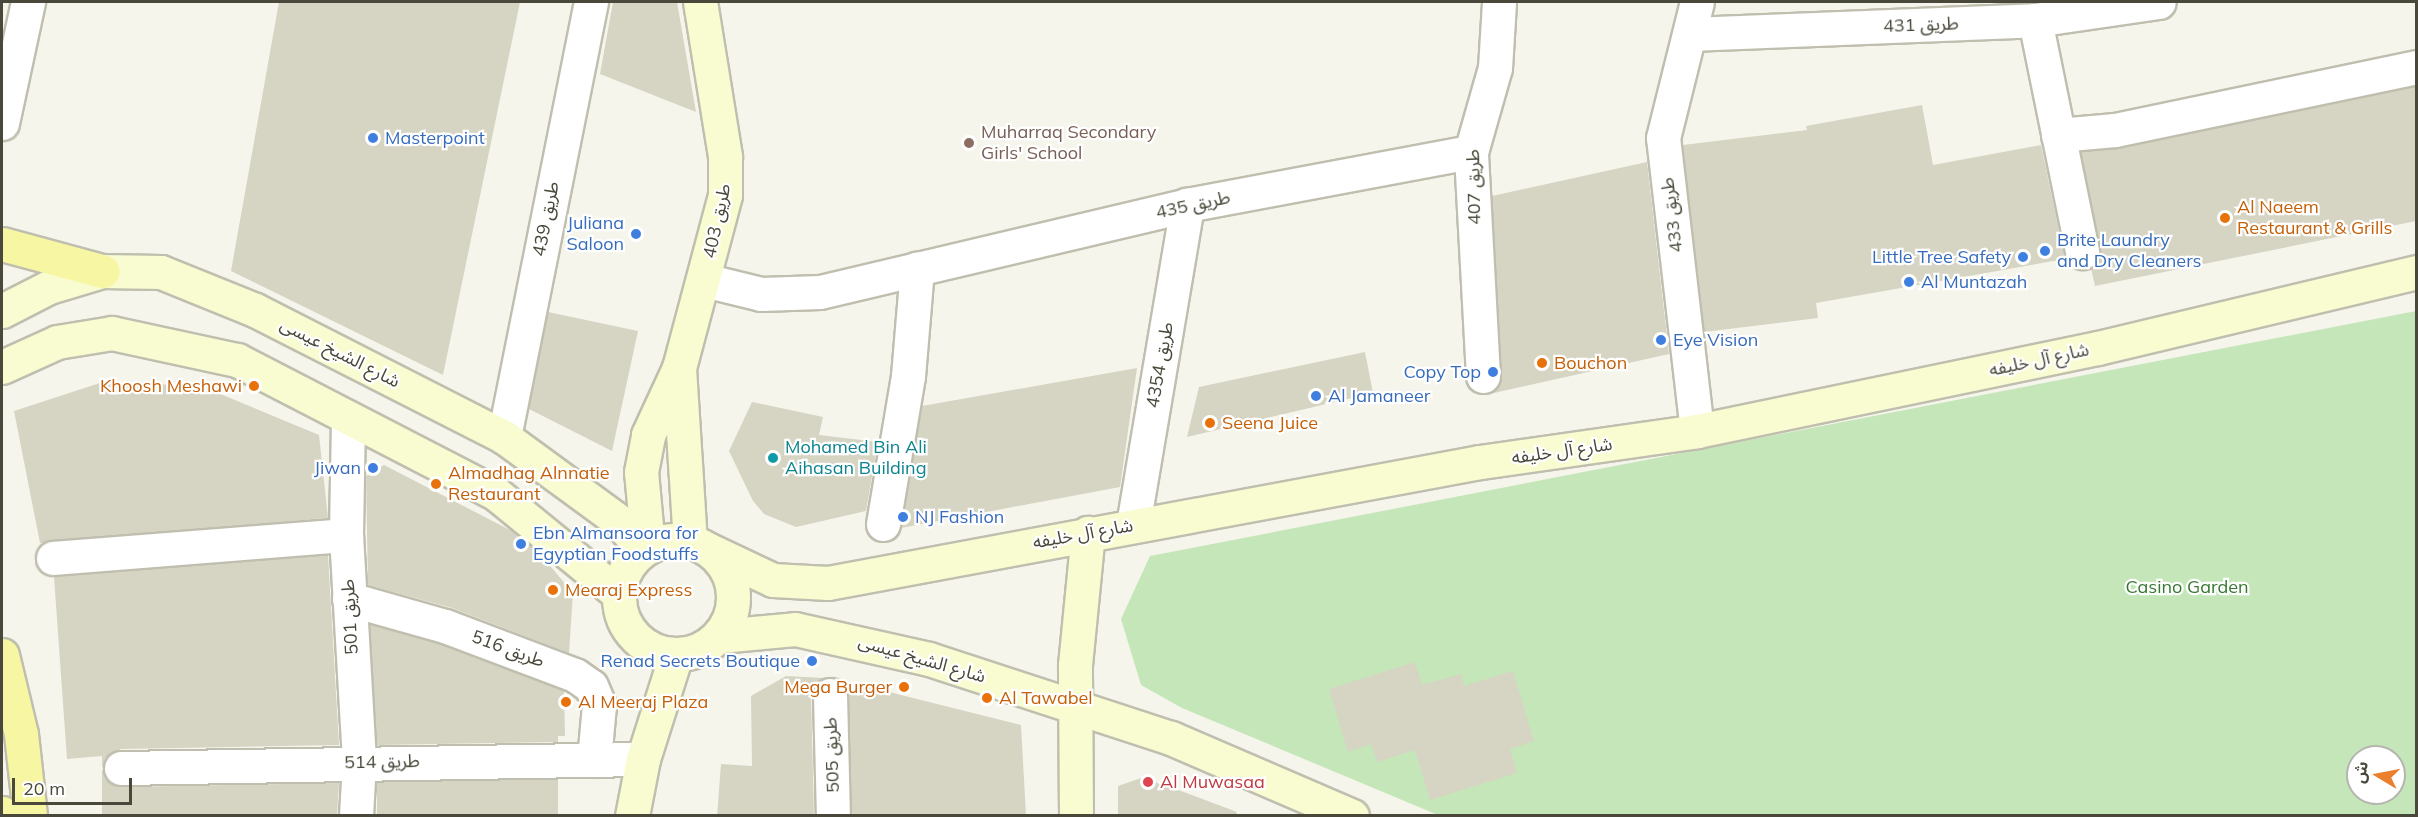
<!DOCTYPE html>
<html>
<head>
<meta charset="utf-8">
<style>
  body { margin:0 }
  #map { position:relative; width:2418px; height:817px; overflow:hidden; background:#f5f5ec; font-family:Mulish,"Noto Sans Arabic",sans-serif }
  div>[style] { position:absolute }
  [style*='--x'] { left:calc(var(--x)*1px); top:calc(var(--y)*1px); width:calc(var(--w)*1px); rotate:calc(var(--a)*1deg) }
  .green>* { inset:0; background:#c5e6b9 }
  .building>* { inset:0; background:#d6d4c3; transform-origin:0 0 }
  .roads { filter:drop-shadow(2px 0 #c0bfaf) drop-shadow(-2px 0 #c0bfaf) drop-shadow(0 2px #c0bfaf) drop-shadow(0 -2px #c0bfaf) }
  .street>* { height:33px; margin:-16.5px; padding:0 16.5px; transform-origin:16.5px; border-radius:16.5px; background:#fff }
  .secondary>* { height:33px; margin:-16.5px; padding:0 16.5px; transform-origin:16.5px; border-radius:16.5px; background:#f9fbd1 }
  .secondary>.ring { margin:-16.5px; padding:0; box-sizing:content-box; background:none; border:33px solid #f9fbd1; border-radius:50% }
  .primary>* { height:33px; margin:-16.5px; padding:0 16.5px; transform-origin:16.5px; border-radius:16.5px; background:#f7f7a3 }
  .dots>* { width:16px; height:16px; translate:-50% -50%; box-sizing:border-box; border:3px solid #fff; border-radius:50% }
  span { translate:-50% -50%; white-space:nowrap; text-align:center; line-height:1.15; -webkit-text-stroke:4.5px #fff; paint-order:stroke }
  .street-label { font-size:18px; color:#49483a }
  .education-label { font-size:18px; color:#785e54 }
  .left { translate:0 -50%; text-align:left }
  .shop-label { font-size:18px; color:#366cbe }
  .right { translate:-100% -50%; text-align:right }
  .food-label { font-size:18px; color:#c56008 }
  .culture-label { font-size:18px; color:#0d838f }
  .park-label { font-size:18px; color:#377831 }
  .health-label { font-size:18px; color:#be3a42 }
  .frame { position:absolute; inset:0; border:3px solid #49483a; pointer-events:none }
  .north { position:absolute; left:2346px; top:745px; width:60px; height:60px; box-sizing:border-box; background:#fff; border:2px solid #b6b6b0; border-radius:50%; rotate:280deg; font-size:16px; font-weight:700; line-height:24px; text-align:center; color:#49483a }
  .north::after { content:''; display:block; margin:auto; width:21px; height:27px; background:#ea802e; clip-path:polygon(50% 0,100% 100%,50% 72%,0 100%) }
  .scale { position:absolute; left:12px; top:778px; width:120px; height:27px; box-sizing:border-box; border:3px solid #49483a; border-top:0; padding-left:8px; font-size:18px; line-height:21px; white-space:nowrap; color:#49483a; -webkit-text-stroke:4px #fff; paint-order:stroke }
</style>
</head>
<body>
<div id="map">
  <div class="green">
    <i style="clip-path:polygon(evenodd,2416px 311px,2416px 815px,1438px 815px,1182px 708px,1141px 685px,1121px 619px,1150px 556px,2416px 311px,2358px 757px,2394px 757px,2394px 793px,2358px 793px,2358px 757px)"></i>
  </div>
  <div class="building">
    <i style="clip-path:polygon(279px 2px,520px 2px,443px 375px,231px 271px)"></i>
    <i style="clip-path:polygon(613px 2px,677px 2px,696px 112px,600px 74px)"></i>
    <i style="clip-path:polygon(2416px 86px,2416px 221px,2095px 286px,2091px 268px,2100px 258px,2100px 248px,2081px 152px,2119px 148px)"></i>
    <i style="clip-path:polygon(1922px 105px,1933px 165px,2041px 145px,2065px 259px,1816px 303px,1818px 318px,1704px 332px,1683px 145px,1807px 130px,1806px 126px)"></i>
    <i style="clip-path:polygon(1647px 162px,1669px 354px,1494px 393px,1502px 375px,1492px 196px)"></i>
    <i style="clip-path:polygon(548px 312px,638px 331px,612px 451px,529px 409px)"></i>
    <i style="clip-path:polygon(1365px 352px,1373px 393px,1187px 437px,1199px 387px)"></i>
    <i style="clip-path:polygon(1137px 368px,1120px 487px,901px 528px,922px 406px)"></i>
    <i style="clip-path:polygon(103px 382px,201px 386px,319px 435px,328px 518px,40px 543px,14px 411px)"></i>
    <i style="clip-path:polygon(752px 402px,823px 417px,819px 435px,878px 442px,866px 511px,796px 527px,764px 514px,753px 501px,729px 451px)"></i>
    <i style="clip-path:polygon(384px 465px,510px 530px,540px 554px,573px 593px,569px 653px,452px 608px,368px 585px,366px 476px)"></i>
    <i style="clip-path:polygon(328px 555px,339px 745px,121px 749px,105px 758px,102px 769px,111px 784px,121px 787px,339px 783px,337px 816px,102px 816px,102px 756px,67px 759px,54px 577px)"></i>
    <i style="clip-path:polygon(370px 624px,439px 644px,564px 691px,565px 736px,558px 736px,558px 742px,377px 745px)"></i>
    <i style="clip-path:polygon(1415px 662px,1422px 685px,1461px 674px,1464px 686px,1513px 671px,1534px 741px,1510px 749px,1517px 773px,1430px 800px,1415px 750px,1377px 762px,1371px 744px,1348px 752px,1329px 689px)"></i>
    <i style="clip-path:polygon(786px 676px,824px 678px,814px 686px,811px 695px,814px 816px,717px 816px,721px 764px,752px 766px,751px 696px)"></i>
    <i style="clip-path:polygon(841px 680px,1021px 725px,1026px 816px,852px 816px,849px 695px)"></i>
    <i style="clip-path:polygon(1144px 777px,1237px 812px,1236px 816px,1118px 816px,1118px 786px)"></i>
    <i style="left:558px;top:779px;width:37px;height:181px;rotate:90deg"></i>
  </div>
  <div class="roads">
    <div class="street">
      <i style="--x:2035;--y:20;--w:237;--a:78.5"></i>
      <i style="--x:1690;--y:34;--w:345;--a:-2.3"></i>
      <i style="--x:2035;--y:20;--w:125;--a:-8.3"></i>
      <i style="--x:2;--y:123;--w:124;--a:-77.9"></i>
      <i style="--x:2058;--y:135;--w:57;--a:-5"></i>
      <i style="--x:2115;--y:130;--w:308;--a:-11.8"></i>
      <i style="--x:704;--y:280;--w:59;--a:13.8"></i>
      <i style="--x:761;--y:294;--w:59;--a:-1.9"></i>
      <i style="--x:820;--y:292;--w:377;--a:-13.3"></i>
      <i style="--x:1187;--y:205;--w:289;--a:-10.6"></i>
      <i style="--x:1483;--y:376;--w:224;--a:-93.1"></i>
      <i style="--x:1471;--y:152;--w:87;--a:-74.1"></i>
      <i style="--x:1495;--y:68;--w:66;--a:-86.5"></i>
      <i style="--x:348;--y:419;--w:116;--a:91"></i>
      <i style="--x:346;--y:535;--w:227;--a:86.7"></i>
      <i style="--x:359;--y:762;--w:54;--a:93.2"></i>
      <i style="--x:1697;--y:431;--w:295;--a:-96.6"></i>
      <i style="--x:1663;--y:138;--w:140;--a:-76"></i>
      <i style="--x:504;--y:437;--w:444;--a:-78.7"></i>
      <i style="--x:883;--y:524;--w:150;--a:-80.4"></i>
      <i style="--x:908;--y:376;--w:108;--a:-85.2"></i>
      <i style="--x:1133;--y:525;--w:325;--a:-80.4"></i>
      <i style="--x:53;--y:558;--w:294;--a:-4.5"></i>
      <i style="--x:349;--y:599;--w:100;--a:15.7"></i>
      <i style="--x:445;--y:626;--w:139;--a:20.7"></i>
      <i style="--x:575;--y:675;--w:19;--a:35"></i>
      <i style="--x:591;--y:686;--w:21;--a:67"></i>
      <i style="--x:599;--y:705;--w:55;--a:95.2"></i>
      <i style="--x:830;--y:695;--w:121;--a:88.6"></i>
      <i style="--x:121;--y:768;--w:522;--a:-0.99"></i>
    </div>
    <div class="secondary">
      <i style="--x:2;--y:311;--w:53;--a:-27.1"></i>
      <i style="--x:49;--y:287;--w:55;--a:-16.8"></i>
      <i style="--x:102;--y:271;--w:59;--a:1"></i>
      <i style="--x:161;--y:272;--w:101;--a:22"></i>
      <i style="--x:255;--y:310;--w:280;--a:27"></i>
      <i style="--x:504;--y:437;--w:144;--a:36.2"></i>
      <i style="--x:620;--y:522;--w:36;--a:51"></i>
      <i style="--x:2;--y:367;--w:60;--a:-24.4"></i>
      <i style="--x:57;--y:342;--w:56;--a:-9.3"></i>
      <i style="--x:112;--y:333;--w:128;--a:12.2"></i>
      <i style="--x:237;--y:360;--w:290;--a:27.3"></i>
      <i style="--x:495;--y:493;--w:160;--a:39.2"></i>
      <i style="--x:679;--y:368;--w:173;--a:86.4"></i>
      <i class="ring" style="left:619px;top:540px;width:81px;height:81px"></i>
      <i style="--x:648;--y:547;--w:75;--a:-95.3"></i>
      <i style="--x:641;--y:472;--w:38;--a:-79"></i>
      <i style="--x:648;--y:435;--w:74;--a:-65.2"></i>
      <i style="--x:679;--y:368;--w:179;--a:-75.1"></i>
      <i style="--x:725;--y:195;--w:39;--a:-90"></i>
      <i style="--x:725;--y:156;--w:156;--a:-99.2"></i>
      <i style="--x:707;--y:549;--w:73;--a:25.2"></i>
      <i style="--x:773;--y:580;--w:55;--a:3.1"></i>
      <i style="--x:828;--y:583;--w:663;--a:-10.51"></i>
      <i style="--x:1480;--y:462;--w:219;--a:-8.1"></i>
      <i style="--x:1697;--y:431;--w:409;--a:-11.7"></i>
      <i style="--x:2098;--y:348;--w:327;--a:-13.4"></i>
      <i style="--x:720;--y:636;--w:75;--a:-5.3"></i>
      <i style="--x:795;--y:629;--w:137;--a:12.6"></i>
      <i style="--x:929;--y:659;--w:255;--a:18.1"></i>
      <i style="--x:1171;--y:738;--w:197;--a:23.3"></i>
      <i style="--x:632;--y:816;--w:58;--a:-79.1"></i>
      <i style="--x:643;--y:759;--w:109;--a:-72.4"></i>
      <i style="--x:1076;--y:816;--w:151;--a:-90.4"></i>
      <i style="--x:1075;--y:665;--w:133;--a:-84.4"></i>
    </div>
    <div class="primary">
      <i style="--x:2;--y:244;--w:104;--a:15.1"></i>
      <i style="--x:2;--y:655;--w:81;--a:76.5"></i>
      <i style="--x:21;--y:734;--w:82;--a:83.7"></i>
      <i style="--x:2;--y:813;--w:3;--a:72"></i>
    </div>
  </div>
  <div class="dots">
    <i style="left:373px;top:138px;background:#3f7fe0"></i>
    <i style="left:969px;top:143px;background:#8d6e63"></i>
    <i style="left:2225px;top:218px;background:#e8710a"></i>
    <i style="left:636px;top:234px;background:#3f7fe0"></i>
    <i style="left:2045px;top:251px;background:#3f7fe0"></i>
    <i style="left:2023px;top:257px;background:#3f7fe0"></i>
    <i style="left:1909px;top:282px;background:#3f7fe0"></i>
    <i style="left:1661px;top:340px;background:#3f7fe0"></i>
    <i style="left:1542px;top:363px;background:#e8710a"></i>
    <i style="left:1493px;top:372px;background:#3f7fe0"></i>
    <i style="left:254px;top:386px;background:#e8710a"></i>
    <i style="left:1316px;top:396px;background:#3f7fe0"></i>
    <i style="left:1210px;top:423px;background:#e8710a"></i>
    <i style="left:773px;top:458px;background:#0f9aa8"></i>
    <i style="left:373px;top:468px;background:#3f7fe0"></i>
    <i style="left:436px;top:484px;background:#e8710a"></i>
    <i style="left:903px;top:517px;background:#3f7fe0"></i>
    <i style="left:521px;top:544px;background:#3f7fe0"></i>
    <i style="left:553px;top:590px;background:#e8710a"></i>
    <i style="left:812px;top:661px;background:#3f7fe0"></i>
    <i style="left:904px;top:687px;background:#e8710a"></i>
    <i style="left:987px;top:698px;background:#e8710a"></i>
    <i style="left:566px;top:702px;background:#e8710a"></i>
    <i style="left:1148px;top:782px;background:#e0444e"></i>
  </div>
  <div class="street-label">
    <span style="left:1921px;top:25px;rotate:-2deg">طريق 431</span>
    <span style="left:1474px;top:187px;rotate:-91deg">طريق 407</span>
    <span style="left:1193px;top:205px;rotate:-12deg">طريق 435</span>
    <span style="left:1672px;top:215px;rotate:-97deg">طريق 433</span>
    <span style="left:546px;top:219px;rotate:-79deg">طريق 439</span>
    <span style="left:717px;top:221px;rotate:-78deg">طريق 403</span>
    <span style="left:340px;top:353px;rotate:27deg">شارع الشيخ عيسى</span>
    <span style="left:2039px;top:360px;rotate:-12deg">شارع آل خليفه</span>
    <span style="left:1160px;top:365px;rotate:-80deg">طريق 4354</span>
    <span style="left:1562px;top:451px;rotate:-8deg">شارع آل خليفه</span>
    <span style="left:1083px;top:534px;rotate:-10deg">شارع آل خليفه</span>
    <span style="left:350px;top:617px;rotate:-93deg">طريق 501</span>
    <span style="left:508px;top:649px;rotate:20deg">طريق 516</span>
    <span style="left:922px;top:659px;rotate:16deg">شارع الشيخ عيسى</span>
    <span style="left:832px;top:755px;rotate:-92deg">طريق 505</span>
    <span style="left:382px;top:762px;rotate:-1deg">طريق 514</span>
  </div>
  <div class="education-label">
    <span class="left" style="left:981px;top:143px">Muharraq Secondary<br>Girls' School</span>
  </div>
  <div class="shop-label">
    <span class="left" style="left:385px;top:138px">Masterpoint</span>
    <span class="right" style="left:624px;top:234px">Juliana<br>Saloon</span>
    <span class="left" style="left:2057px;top:251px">Brite Laundry<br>and Dry Cleaners</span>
    <span class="right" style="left:2011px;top:257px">Little Tree Safety</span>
    <span class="left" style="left:1921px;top:282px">Al Muntazah</span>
    <span class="left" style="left:1673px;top:340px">Eye Vision</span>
    <span class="right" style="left:1481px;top:372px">Copy Top</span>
    <span class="left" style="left:1328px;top:396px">Al Jamaneer</span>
    <span class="right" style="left:361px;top:468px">Jiwan</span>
    <span class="left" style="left:915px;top:517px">NJ Fashion</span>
    <span class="left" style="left:533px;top:544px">Ebn Almansoora for<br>Egyptian Foodstuffs</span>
    <span class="right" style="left:800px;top:661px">Renad Secrets Boutique</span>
  </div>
  <div class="food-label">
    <span class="left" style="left:2237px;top:218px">Al Naeem<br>Restaurant &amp; Grills</span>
    <span class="left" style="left:1554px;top:363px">Bouchon</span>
    <span class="right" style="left:242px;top:386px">Khoosh Meshawi</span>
    <span class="left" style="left:1222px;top:423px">Seena Juice</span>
    <span class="left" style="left:448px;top:484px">Almadhag Alnnatie<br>Restaurant</span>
    <span class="left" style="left:565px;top:590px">Mearaj Express</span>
    <span class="right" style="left:892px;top:687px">Mega Burger</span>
    <span class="left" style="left:999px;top:698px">Al Tawabel</span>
    <span class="left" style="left:578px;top:702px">Al Meeraj Plaza</span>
  </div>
  <div class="culture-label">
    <span class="left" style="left:785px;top:458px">Mohamed Bin Ali<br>Aihasan Building</span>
  </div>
  <div class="park-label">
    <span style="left:2187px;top:587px">Casino Garden</span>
  </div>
  <div class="health-label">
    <span class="left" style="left:1160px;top:782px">Al Muwasaa</span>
  </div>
  <div class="frame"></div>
  <div class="north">ش</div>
  <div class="scale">20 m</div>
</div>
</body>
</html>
